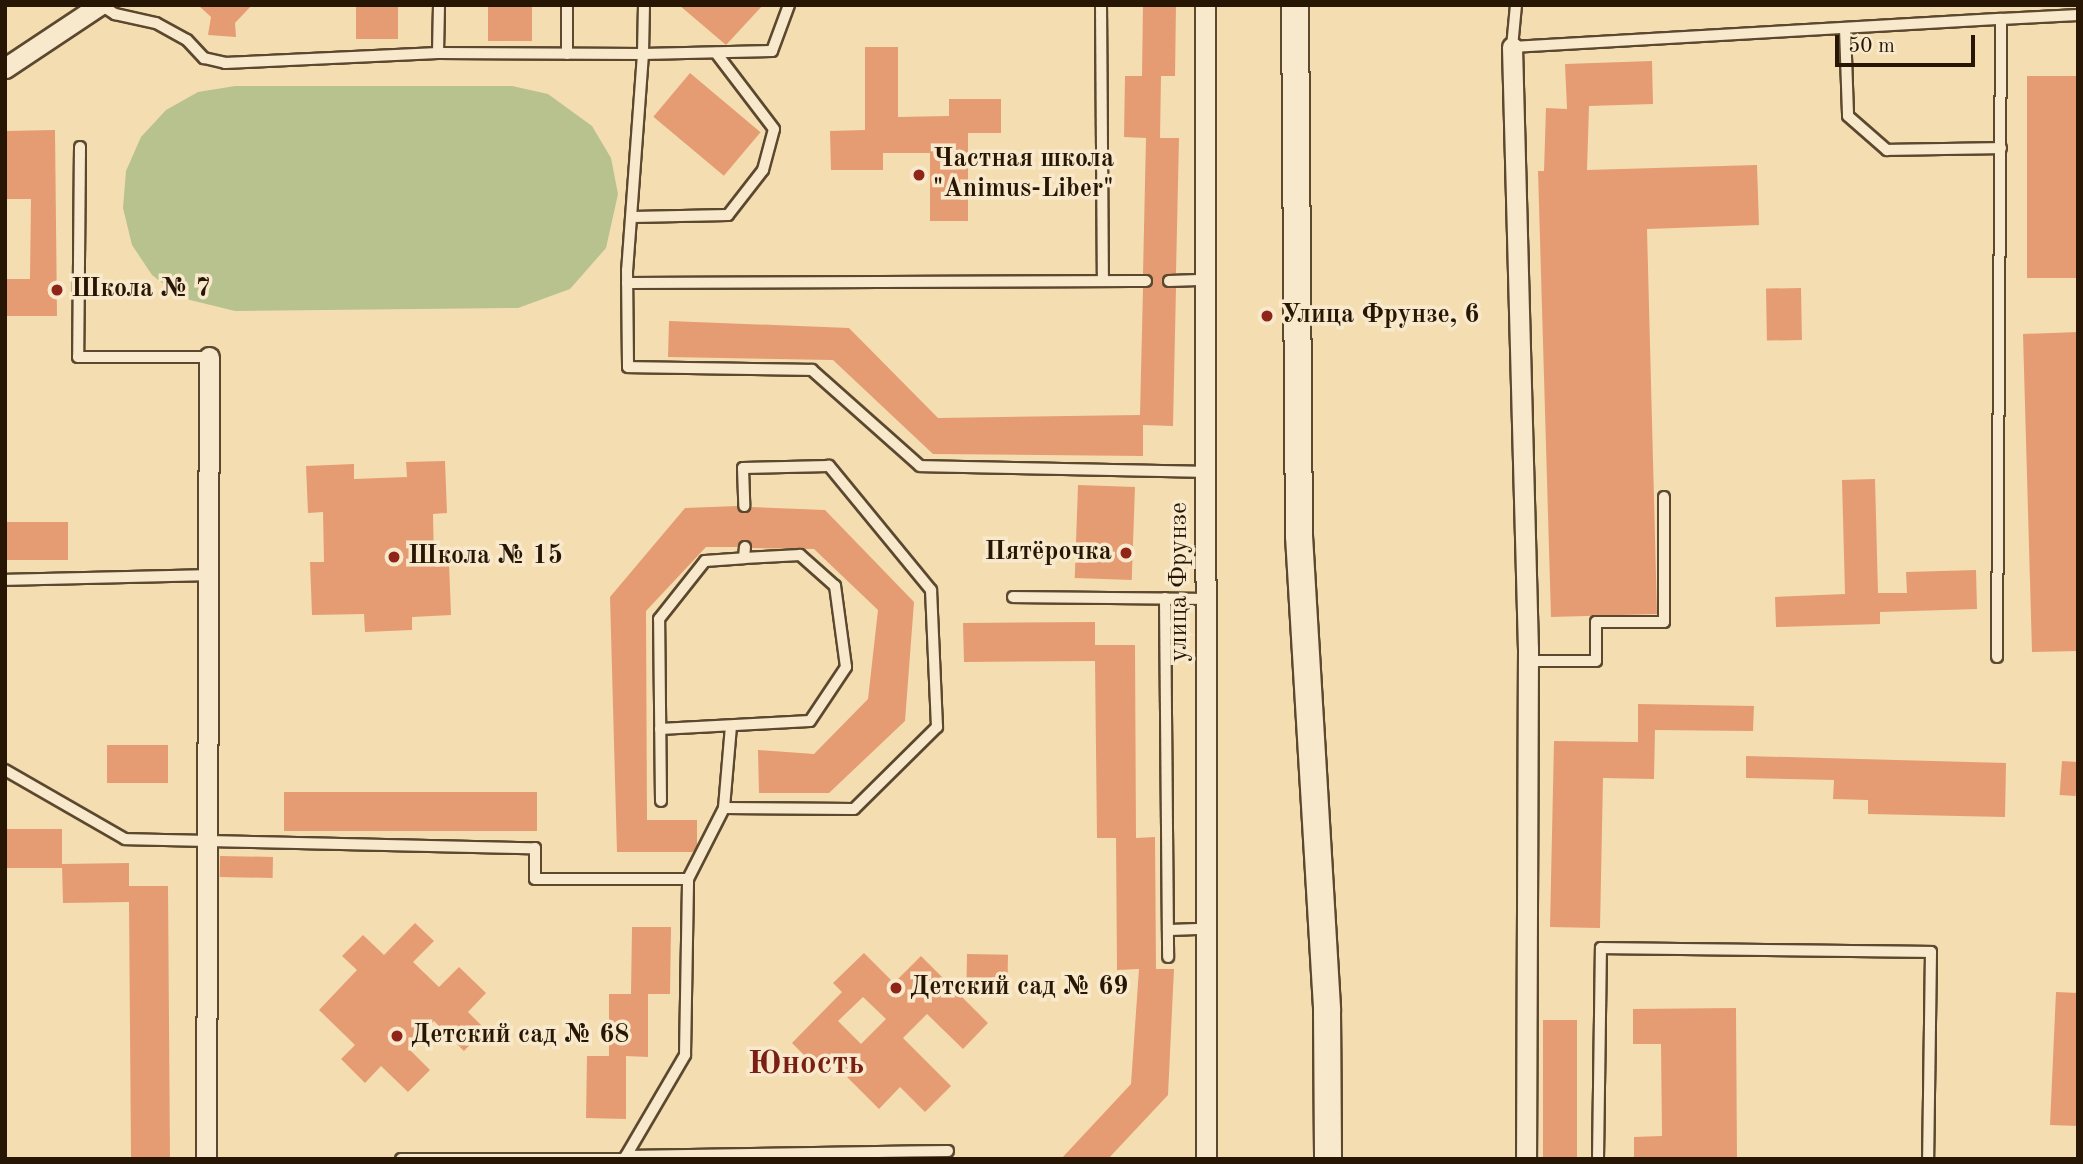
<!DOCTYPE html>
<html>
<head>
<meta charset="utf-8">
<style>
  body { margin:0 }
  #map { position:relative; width:2083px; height:1164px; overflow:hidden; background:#f4ddb0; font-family:"Old Standard TT",serif }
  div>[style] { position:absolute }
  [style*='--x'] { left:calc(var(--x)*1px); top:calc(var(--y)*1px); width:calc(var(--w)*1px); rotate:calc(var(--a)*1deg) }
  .green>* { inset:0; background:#b7c28e }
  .building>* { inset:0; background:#e59c73; transform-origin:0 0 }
  .roads { filter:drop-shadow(2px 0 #5b482f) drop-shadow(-2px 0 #5b482f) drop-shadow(0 2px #5b482f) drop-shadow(0 -2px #5b482f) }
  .lane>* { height:10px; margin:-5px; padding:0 5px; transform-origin:5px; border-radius:5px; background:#f8e9cc }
  .street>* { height:19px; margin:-9.5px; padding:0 9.5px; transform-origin:9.5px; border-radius:9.5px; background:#f8e9cc }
  .secondary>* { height:26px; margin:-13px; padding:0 13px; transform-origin:13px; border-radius:13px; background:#f8e9cc }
  .dots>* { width:19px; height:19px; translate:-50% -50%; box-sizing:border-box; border:4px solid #f8e9cc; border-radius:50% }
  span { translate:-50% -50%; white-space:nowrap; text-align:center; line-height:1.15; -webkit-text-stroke:7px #f8e9cc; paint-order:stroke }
  .poi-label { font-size:26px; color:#281604; font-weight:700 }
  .left { translate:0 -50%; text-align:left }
  .right { translate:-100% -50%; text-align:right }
  .street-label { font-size:26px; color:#281604 }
  .district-label { font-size:33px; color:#7a1f14; font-weight:700 }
  .frame { position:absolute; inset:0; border:7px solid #281604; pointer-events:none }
  .scale { position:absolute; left:1835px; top:35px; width:140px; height:32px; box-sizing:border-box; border:4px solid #281604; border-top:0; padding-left:9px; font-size:21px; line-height:24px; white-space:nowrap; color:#281604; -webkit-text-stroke:5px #f8e9cc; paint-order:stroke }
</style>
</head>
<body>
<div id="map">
  <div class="green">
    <i style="clip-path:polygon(235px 86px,512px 86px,548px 94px,592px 126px,611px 158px,618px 194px,606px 248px,570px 289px,518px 308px,235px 311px,182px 298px,152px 275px,132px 245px,123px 208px,126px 171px,141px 137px,166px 110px,198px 92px)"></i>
  </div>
  <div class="building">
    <i style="clip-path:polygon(198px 5px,252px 5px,235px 23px,236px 37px,208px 35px,211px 17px)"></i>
    <i style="left:356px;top:5px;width:42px;height:34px"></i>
    <i style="left:488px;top:5px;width:44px;height:36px"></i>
    <i style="clip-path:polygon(679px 5px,763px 5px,726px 45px)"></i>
    <i style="clip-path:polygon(1143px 5px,1176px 5px,1175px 76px,1161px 76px,1160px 138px,1179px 138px,1176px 273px,1162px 281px,1165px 287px,1176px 288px,1173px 426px,1143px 425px,1143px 456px,933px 454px,833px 360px,668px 357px,669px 321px,849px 328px,938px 418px,1140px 415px,1143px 288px,1153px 282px,1143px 274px,1146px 138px,1124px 137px,1125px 76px,1142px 76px)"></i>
    <i style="clip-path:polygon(865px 47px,898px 47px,898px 117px,949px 116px,949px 99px,1001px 99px,1001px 133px,968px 133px,968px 221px,930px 221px,930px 153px,883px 153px,883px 170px,831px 170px,830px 131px,865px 130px)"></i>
    <i style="clip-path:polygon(1652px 61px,1653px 104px,1589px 106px,1587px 170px,1757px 165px,1759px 225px,1647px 229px,1657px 614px,1551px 617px,1538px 171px,1544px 171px,1546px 108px,1567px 109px,1565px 64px)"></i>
    <i style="left:690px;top:73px;width:92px;height:57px;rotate:40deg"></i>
    <i style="left:2078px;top:76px;width:202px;height:51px;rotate:90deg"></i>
    <i style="clip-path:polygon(55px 130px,57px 316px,5px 316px,5px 279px,30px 279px,31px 199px,5px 199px,5px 131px)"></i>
    <i style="left:1801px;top:288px;width:52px;height:35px;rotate:89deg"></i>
    <i style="clip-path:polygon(2078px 332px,2078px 651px,2032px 652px,2023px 334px)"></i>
    <i style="clip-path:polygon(445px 461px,447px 513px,433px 514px,434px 564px,449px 563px,451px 615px,412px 617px,412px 630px,365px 632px,364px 614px,312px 615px,310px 562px,324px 562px,323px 512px,308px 513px,306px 466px,354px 464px,354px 479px,407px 477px,406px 462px)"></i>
    <i style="clip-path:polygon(1875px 479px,1878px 593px,1907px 593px,1906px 572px,1976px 570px,1977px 609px,1880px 612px,1880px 624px,1776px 627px,1775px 597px,1845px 594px,1842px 480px)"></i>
    <i style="left:1078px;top:485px;width:57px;height:93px;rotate:2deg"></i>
    <i style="clip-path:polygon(737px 506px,744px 513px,751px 507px,825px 510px,914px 602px,905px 721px,829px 793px,759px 793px,758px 750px,814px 754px,868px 699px,878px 610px,814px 549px,752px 548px,745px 540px,738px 547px,706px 547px,646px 611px,647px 820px,697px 820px,697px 846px,693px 852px,617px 852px,610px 597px,685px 508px)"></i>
    <i style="left:5px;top:522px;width:63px;height:38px"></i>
    <i style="clip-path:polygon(1095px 622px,1095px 645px,1135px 645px,1136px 838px,1155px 837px,1156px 969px,1174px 969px,1168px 1095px,1108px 1159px,1061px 1159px,1131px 1084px,1139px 969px,1117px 970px,1116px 838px,1097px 838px,1095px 661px,964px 662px,963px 623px)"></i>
    <i style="clip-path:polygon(1638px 704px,1754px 706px,1753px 731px,1655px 730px,1654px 779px,1603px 778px,1600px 928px,1550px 927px,1554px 741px,1638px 742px)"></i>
    <i style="left:107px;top:745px;width:61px;height:38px"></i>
    <i style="clip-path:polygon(1746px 756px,2006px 763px,2005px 817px,1868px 814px,1868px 800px,1833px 799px,1834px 780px,1746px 778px)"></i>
    <i style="left:2062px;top:761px;width:16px;height:34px;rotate:4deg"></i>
    <i style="left:284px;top:792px;width:253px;height:39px"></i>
    <i style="left:5px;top:829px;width:57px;height:39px"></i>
    <i style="left:220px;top:856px;width:53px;height:21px;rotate:1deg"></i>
    <i style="clip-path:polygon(129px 863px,129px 886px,168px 886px,170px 1159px,131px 1159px,129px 902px,63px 903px,62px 864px)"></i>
    <i style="clip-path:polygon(415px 923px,434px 941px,413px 962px,439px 987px,459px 967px,486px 993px,468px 1012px,485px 1029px,464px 1051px,434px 1021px,408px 1048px,430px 1070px,408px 1092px,381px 1066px,365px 1083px,341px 1059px,355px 1045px,319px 1010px,357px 970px,342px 956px,363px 935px,384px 955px)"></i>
    <i style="clip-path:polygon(632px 927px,671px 927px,670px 994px,648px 994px,648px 1057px,626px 1056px,626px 1119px,586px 1118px,587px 1056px,609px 1056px,609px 994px,631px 994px)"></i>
    <i style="clip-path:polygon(evenodd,864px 953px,894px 983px,921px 956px,988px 1023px,963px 1049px,927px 1014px,903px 1038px,951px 1086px,925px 1112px,900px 1087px,879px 1109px,826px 1056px,815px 1066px,792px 1043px,842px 992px,833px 983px,864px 953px,863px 997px,886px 1019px,861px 1044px,838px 1021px,863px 997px)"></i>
    <i style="left:967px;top:954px;width:41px;height:38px;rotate:1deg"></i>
    <i style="clip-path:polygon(2056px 992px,2078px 993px,2078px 1126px,2050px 1125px)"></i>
    <i style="clip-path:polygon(1736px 1008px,1737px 1159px,1634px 1159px,1634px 1137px,1662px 1136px,1661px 1044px,1633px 1044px,1633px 1009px)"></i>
    <i style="left:1543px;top:1020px;width:34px;height:139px"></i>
  </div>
  <div class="roads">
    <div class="lane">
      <i style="--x:101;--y:5;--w:17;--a:33"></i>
      <i style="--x:115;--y:14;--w:42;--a:12.4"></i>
      <i style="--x:156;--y:23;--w:35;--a:29"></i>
      <i style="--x:187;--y:40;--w:25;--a:47"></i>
      <i style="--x:204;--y:58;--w:22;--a:13"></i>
      <i style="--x:225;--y:63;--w:213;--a:-2.7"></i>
      <i style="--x:438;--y:53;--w:205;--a:0.3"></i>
      <i style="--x:643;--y:54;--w:217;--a:94.2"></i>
      <i style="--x:627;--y:270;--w:97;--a:89.4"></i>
      <i style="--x:628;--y:367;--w:184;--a:0.9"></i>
      <i style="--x:812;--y:370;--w:144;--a:41.6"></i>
      <i style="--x:920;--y:466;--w:286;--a:1.2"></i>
      <i style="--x:567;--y:5;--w:49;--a:90"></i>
      <i style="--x:644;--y:5;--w:49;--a:91.2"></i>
      <i style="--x:643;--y:54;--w:129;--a:-1.3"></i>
      <i style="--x:772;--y:51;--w:49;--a:-69.7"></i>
      <i style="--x:1101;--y:5;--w:276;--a:89.6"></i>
      <i style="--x:1516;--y:5;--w:42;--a:95.4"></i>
      <i style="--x:1512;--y:47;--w:490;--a:-3.3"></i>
      <i style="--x:2001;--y:19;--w:638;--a:90.36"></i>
      <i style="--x:2001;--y:19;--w:77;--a:-3"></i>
      <i style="--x:1845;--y:28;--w:88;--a:88"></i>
      <i style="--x:1848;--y:116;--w:52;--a:41.1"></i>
      <i style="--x:1887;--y:150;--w:114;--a:-1"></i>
      <i style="--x:438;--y:53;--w:48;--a:-88.8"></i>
      <i style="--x:80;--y:147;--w:210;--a:90.5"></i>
      <i style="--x:78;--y:357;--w:131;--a:0"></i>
      <i style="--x:633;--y:217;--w:95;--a:-1.2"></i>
      <i style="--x:728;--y:215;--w:57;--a:-52.1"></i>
      <i style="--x:763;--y:170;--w:42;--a:-75"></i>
      <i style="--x:774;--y:129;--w:96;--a:-127.3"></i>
      <i style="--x:1169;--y:281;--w:37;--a:-2"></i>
      <i style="--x:627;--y:283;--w:519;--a:-0.22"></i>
      <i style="--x:5;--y:580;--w:203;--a:-1.4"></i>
      <i style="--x:1013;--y:597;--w:193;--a:0.6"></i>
      <i style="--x:1165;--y:598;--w:359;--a:89.5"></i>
      <i style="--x:1528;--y:661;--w:68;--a:0"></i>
      <i style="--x:1596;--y:661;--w:39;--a:-90"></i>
      <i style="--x:1596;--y:622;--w:68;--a:0"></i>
      <i style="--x:1664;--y:622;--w:125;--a:-90"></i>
      <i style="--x:731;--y:726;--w:82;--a:94.9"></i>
      <i style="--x:724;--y:808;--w:130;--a:0.4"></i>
      <i style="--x:854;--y:809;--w:117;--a:-44.7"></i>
      <i style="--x:937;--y:727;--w:137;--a:-92.5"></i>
      <i style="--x:931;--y:590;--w:161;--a:-129.4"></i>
      <i style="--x:829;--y:466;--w:86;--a:178.7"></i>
      <i style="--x:743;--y:468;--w:38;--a:88"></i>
      <i style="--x:660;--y:729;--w:150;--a:-3.1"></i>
      <i style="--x:810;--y:721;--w:65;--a:-56.3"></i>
      <i style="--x:846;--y:667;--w:82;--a:-97.7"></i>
      <i style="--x:835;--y:586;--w:47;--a:-138.5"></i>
      <i style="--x:800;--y:555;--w:56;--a:176.9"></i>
      <i style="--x:744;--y:558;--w:11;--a:-85"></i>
      <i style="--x:5;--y:770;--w:138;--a:29.9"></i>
      <i style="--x:125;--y:839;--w:410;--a:1.3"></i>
      <i style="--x:535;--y:848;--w:31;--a:90"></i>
      <i style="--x:535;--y:879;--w:153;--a:0"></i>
      <i style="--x:661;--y:801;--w:182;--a:-90.6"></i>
      <i style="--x:659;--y:619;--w:74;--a:-51.6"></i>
      <i style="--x:705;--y:561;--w:39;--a:-4"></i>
      <i style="--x:1168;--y:930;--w:38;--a:-2"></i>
      <i style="--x:626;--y:1156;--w:117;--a:-59.7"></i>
      <i style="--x:685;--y:1055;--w:176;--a:-89"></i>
      <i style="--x:688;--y:879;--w:80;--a:-63.1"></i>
      <i style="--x:626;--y:1156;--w:322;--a:-0.9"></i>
      <i style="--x:401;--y:1159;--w:225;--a:0"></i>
      <i style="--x:1598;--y:1159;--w:211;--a:-89.2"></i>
      <i style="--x:1601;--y:948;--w:330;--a:0.7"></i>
      <i style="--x:1931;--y:952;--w:207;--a:90.8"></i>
    </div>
    <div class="street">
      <i style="--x:1205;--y:5;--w:1154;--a:89.95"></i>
      <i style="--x:1512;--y:47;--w:602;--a:88.48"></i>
      <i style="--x:1528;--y:649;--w:510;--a:90.22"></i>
      <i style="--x:5;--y:68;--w:114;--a:-33.6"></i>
      <i style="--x:206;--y:1159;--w:802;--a:-89.79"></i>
    </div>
    <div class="secondary">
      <i style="--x:1295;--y:5;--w:531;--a:89.57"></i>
      <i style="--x:1299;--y:536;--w:475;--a:86.6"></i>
      <i style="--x:1327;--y:1010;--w:149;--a:89.6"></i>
    </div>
  </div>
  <div class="dots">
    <i style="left:919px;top:175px;background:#8f2418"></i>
    <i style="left:57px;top:290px;background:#8f2418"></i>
    <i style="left:1267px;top:316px;background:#8f2418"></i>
    <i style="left:1126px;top:553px;background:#8f2418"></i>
    <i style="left:394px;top:557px;background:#8f2418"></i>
    <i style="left:896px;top:988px;background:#8f2418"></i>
    <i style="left:397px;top:1036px;background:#8f2418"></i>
  </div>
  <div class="poi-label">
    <span class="left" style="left:933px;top:175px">Частная школа<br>"Animus-Liber"</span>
    <span class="left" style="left:71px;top:290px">Школа № 7</span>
    <span class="left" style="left:1281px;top:316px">Улица Фрунзе, 6</span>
    <span class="right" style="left:1112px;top:553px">Пятёрочка</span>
    <span class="left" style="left:408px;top:557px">Школа № 15</span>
    <span class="left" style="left:910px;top:988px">Детский сад № 69</span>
    <span class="left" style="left:411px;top:1036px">Детский сад № 68</span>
  </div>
  <div class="street-label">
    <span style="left:1180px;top:582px;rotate:-90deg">улица Фрунзе</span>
  </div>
  <div class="district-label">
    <span style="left:806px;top:1065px">Юность</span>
  </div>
  <div class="frame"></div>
  <div class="scale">50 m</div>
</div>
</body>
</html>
